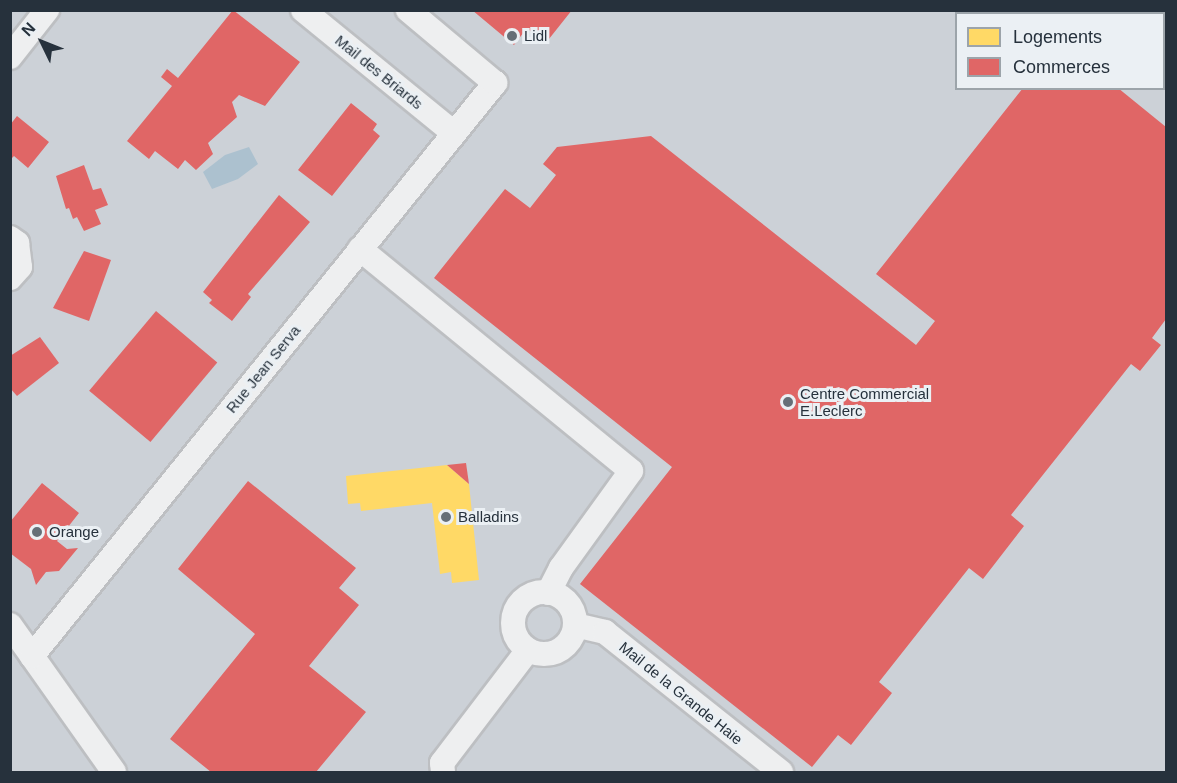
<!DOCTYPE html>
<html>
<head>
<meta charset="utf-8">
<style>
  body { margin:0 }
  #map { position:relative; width:1177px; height:783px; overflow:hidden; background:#dee1e4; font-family:Helvetica,sans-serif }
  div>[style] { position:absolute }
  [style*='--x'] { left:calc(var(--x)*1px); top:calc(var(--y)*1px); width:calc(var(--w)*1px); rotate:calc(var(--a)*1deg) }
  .built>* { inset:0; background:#ccd1d7 }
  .water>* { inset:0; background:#acc1cf }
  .homes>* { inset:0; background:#ffd966 }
  .shops>* { inset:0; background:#e06666; transform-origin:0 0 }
  .roads { filter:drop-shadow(2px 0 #bdbfc2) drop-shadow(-2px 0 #bdbfc2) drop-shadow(0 2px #bdbfc2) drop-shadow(0 -2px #bdbfc2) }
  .minor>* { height:24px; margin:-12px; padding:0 12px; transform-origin:12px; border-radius:12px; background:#eeeff0 }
  .minor>.ring { margin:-12px; padding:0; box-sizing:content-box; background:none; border:24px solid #eeeff0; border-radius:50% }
  .tertiary>* { height:30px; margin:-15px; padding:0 15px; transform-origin:15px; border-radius:15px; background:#eeeff0 }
  .dots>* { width:16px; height:16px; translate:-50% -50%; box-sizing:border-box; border:3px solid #ebf0f4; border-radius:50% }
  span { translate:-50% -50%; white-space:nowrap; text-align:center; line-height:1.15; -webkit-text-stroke:6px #ebf0f4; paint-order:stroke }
  .poi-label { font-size:15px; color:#26313c }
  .left { translate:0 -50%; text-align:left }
  .street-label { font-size:15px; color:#26313c }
  .frame { position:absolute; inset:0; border:12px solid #26313c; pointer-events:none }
  .legend { position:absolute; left:955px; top:12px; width:210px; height:78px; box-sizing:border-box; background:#ebf0f4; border:2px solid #9ca4aa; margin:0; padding:8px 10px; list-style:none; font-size:18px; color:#26313c }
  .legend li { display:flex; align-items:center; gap:12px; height:30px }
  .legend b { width:30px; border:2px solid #9ca4aa }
  .north { position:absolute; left:12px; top:12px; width:60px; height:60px; -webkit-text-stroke:4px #ebf0f4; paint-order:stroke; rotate:313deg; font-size:16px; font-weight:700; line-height:24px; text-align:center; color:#26313c }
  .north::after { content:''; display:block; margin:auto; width:21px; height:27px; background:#26313c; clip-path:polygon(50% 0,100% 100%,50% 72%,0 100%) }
</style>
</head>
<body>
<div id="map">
  <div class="built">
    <i style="clip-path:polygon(evenodd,11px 11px,1166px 11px,1166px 772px,11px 772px,11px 11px,956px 14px,1164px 14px,1164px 88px,956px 88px,956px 14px)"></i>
  </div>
  <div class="water">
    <i style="clip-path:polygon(249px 147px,258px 164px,238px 179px,212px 189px,203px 172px,225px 155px)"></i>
  </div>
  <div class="homes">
    <i style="clip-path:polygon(447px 465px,469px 484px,479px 580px,452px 583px,451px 572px,440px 574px,432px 503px,361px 511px,360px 503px,348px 504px,346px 476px)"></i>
  </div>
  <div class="shops">
    <i style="clip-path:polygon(233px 10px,300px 62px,265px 106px,239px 95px,232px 102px,237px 117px,208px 143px,213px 154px,196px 170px,185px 160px,178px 169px,155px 151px,149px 159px,127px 141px,172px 86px,161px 77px,167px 69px,178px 78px)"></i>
    <i style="clip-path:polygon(472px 10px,572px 10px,545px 44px,527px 28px,514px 45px)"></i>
    <i style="clip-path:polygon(1023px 88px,1118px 88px,1166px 127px,1166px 319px,1152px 338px,1161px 345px,1140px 371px,1131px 364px,1011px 515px,1024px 526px,983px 579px,969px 568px,879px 682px,892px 693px,851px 745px,838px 735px,812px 767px,580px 584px,672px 467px,434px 278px,505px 189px,530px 208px,556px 175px,543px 164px,557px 147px,651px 136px,916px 345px,935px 321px,876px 274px)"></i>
    <i style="clip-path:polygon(351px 103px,377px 124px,373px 130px,380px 136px,332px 196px,298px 170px)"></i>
    <i style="clip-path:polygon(17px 116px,49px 142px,28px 168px,14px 156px,10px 160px,10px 125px)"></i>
    <i style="clip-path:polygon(84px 165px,93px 190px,101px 188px,108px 205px,95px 210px,101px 224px,84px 231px,77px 217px,73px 219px,69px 208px,66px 209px,56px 176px)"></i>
    <i style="clip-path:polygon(279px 195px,310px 222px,248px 294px,251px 297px,232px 321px,209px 303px,212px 300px,203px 292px)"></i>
    <i style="clip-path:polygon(84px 251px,111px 260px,89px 321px,53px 308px)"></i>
    <i style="left:156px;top:311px;width:80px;height:104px;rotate:40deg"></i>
    <i style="clip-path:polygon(40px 337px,59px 363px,17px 396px,10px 388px,10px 356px)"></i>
    <i style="clip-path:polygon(466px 463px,469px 484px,447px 465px)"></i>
    <i style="clip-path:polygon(248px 481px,356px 568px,339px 588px,359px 605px,309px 666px,366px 712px,316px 772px,211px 772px,170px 739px,255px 634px,178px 569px)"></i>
    <i style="clip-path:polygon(42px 483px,79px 513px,57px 541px,67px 549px,78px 548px,59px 571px,46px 572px,36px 585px,31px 569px,10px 553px,10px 522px)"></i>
  </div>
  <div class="roads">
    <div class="minor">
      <i style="--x:303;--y:10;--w:195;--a:39.2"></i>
      <i style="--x:10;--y:57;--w:60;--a:-51.8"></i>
      <i style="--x:10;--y:238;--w:9;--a:36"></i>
      <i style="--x:17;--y:243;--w:24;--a:83"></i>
      <i style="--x:20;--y:267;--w:15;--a:132"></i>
      <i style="--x:360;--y:249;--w:350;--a:39.3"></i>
      <i style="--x:631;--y:471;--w:120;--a:125.8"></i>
      <i style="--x:561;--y:568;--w:28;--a:117"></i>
      <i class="ring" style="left:513px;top:592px;width:38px;height:38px"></i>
      <i style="--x:10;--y:625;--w:180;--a:54.7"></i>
      <i style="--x:575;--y:625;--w:31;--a:13"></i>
      <i style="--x:605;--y:632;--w:225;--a:38.5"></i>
      <i style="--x:32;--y:656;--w:737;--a:-51.06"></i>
      <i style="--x:495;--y:83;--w:114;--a:-140"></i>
      <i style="--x:443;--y:772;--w:9;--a:-96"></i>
      <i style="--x:442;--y:763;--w:142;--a:-52.7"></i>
    </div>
    <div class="tertiary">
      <i style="--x:1157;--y:10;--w:5;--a:53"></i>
    </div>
  </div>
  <div class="dots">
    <i style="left:512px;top:36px;background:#666f77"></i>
    <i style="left:788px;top:402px;background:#666f77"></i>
    <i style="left:446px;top:517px;background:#666f77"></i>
    <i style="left:37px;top:532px;background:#666f77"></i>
  </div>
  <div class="poi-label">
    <span class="left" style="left:524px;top:36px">Lidl</span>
    <span class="left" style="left:800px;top:402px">Centre Commercial<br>E.Leclerc</span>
    <span class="left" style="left:458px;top:517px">Balladins</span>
    <span class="left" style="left:49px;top:532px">Orange</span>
  </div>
  <div class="street-label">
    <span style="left:379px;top:72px;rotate:39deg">Mail des Briards</span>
    <span style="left:263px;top:369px;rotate:-51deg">Rue Jean Serva</span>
    <span style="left:681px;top:693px;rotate:39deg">Mail de la Grande Haie</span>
  </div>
  <div class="frame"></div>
  <ul class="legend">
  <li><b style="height:16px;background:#ffd966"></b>Logements</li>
  <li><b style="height:16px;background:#e06666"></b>Commerces</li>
  </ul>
  <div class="north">N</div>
</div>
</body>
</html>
